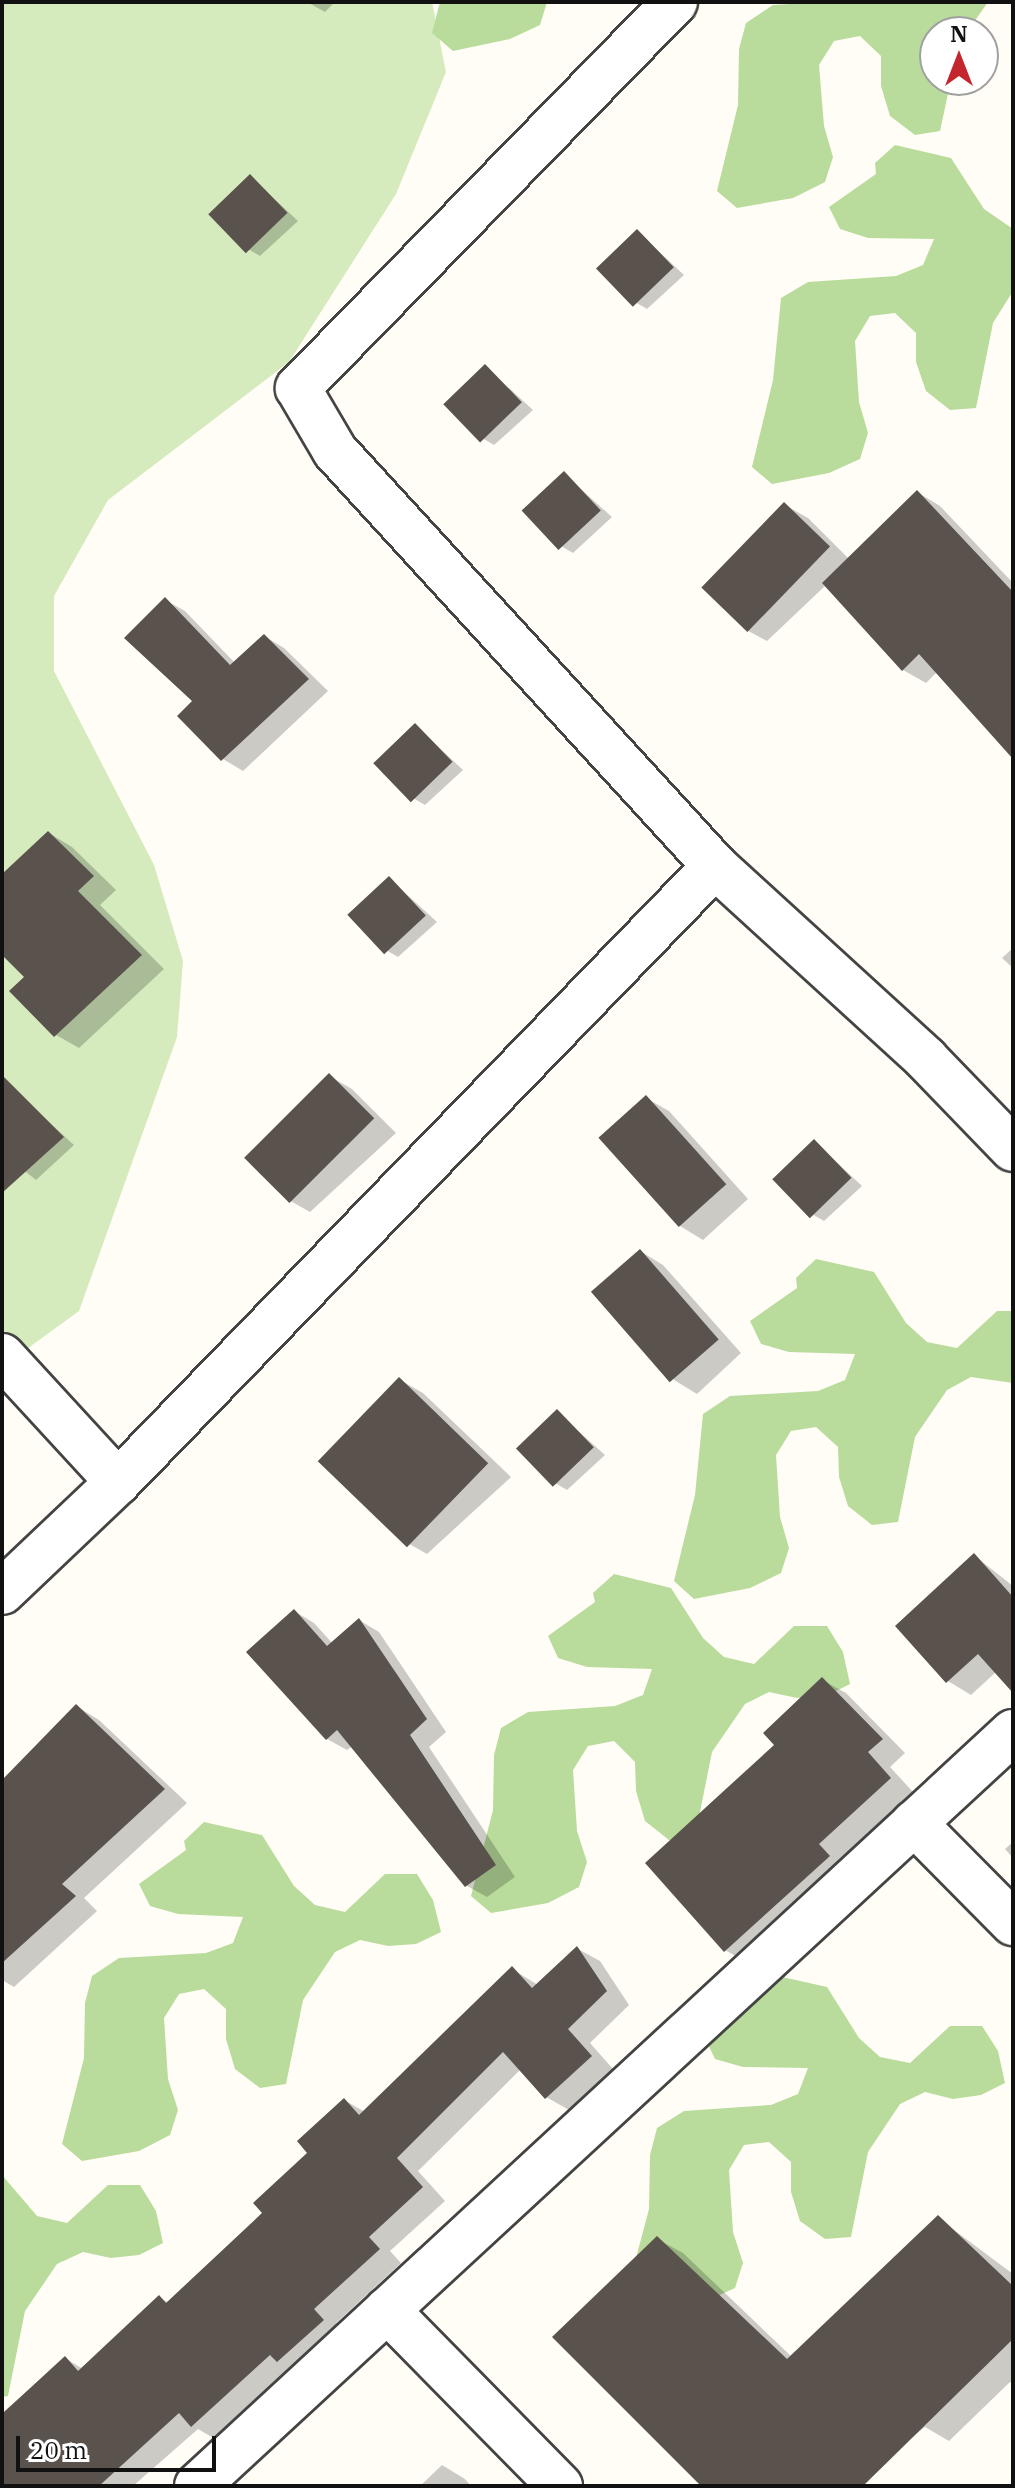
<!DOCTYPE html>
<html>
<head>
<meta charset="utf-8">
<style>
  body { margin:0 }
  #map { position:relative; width:1015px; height:2488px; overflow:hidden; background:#fffdf5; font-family:"IBM Plex Serif",serif }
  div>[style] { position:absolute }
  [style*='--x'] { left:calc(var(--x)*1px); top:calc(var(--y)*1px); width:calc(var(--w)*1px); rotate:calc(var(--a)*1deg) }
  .green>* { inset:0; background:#d5ebbd }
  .forest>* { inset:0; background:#b9dc9c }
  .shadow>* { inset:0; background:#0003 }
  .building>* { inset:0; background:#5a524d; transform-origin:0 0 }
  .roads { filter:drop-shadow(2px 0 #444) drop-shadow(-2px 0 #444) drop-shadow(0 2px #444) drop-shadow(0 -2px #444) }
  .street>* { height:44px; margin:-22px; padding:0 22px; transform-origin:22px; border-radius:22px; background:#fff }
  span { translate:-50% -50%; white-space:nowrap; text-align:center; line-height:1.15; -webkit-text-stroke:8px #fff; paint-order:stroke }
  .frame { position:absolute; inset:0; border:4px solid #111; pointer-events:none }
  .north { position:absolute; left:919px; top:16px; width:80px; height:80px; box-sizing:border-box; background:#fff; border:2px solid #a0a0a0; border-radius:50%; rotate:0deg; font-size:22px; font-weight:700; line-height:32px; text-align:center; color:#111 }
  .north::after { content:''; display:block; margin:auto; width:28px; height:36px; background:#c4262e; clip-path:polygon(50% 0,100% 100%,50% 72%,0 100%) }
  .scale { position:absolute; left:16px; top:2436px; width:200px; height:36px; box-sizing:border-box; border:4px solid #111; border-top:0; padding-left:10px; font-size:24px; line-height:28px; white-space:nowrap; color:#111; -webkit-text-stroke:6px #fff; paint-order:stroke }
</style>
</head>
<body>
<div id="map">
  <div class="green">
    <i style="clip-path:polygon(2px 2px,432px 2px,446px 72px,396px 194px,289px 362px,108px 500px,54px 596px,54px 671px,154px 865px,183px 961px,177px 1037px,79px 1311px,2px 1367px)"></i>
  </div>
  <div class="forest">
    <i style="clip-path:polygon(440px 2px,547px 2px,540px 25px,510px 39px,453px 51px,432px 33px)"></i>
    <i style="clip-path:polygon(824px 2px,988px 2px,967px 32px,935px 32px,935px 80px,951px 80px,940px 131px,915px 135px,890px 116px,881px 86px,881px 56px,860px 36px,834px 41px,819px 65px,824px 126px,833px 157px,825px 182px,793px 198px,737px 208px,717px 191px,738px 105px,739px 49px,746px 23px,773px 5px)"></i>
    <i style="clip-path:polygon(895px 145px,951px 158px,984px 209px,1013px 229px,1013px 291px,993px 323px,976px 408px,950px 410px,926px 391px,916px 362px,916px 333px,895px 313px,870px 316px,855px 341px,859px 402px,868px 433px,860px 459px,829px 473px,772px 484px,752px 467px,773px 380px,781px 298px,808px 282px,896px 276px,923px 265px,934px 239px,868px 238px,840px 229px,829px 207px,876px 174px,875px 163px)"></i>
    <i style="clip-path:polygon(816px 1259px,874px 1272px,906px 1323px,927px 1342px,957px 1348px,997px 1311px,1013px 1311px,1013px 1383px,971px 1377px,947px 1390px,915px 1437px,898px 1522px,872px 1525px,848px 1506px,839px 1477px,838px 1447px,816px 1427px,791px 1431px,776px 1455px,780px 1517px,789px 1548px,781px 1573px,750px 1588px,694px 1599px,674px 1581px,695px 1495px,703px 1414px,730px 1396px,818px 1391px,845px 1380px,855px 1354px,789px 1352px,761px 1344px,750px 1321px,797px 1288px,796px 1278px)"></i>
    <i style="clip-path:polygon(614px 1574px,671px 1588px,703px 1638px,724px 1657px,754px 1664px,794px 1626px,827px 1626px,843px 1652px,850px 1684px,826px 1696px,797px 1698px,769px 1692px,745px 1704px,712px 1752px,695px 1837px,669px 1840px,645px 1821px,636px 1791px,635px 1762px,614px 1741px,588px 1746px,573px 1770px,577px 1831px,587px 1862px,579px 1887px,548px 1903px,491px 1913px,471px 1896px,493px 1810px,494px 1755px,501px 1728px,528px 1712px,615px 1706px,643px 1695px,652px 1669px,587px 1667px,558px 1658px,548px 1636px,595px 1602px,593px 1593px)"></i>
    <i style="clip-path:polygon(204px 1822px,262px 1835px,294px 1886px,315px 1905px,345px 1912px,385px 1874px,417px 1874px,433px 1900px,441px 1932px,416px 1944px,388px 1946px,360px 1940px,335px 1952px,303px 2000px,286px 2084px,260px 2088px,235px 2069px,226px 2039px,226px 2009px,204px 1989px,179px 1994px,164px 2018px,168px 2079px,178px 2110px,170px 2135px,139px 2151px,82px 2161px,62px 2144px,84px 2058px,85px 2003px,92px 1976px,119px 1958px,206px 1953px,233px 1943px,243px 1917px,178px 1914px,150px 1906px,139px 1884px,186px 1850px,184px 1841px)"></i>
    <i style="clip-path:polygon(769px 1974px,827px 1987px,859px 2038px,880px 2057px,910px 2063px,950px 2026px,982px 2026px,998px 2051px,1005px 2083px,981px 2095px,953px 2099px,925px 2092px,900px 2104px,868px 2152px,851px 2237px,825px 2239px,800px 2221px,791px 2192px,791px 2162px,769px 2142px,744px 2145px,729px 2170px,733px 2232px,743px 2263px,735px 2288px,704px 2302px,626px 2296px,649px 2209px,650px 2155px,657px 2128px,684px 2111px,771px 2105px,798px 2094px,808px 2068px,743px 2067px,715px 2059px,704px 2036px)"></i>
    <i style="clip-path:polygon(2px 2175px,37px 2216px,67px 2223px,108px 2185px,140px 2185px,156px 2211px,163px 2243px,139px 2255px,111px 2258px,83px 2252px,57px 2264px,25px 2311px,8px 2396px,2px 2397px)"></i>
  </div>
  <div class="shadow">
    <i style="clip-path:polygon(307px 2px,335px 2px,325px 12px)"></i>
    <i style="clip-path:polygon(251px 177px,298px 221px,260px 256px,248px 249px)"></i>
    <i style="clip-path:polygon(637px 231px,684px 275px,647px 309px,635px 302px)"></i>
    <i style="clip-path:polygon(485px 366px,533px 410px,494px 445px,482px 438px)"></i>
    <i style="clip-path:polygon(564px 474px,612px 517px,573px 553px,561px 546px)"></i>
    <i style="clip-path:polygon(917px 492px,940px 506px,1013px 583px,1013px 756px,937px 672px,926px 683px,903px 670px,826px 585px,767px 641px,743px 628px,785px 505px,808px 518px,849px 559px)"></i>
    <i style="clip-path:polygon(165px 600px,185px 611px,235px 663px,264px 636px,284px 648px,328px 691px,243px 771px,223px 759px,195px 701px)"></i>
    <i style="clip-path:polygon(416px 726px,463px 770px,425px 805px,413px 798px)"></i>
    <i style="clip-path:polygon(49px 833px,72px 847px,116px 890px,100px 905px,164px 969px,79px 1048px,56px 1035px,27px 977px,2px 952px,2px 877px)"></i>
    <i style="clip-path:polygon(390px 879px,437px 922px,398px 957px,386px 950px)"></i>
    <i style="clip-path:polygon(1013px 948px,1013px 968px,1002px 958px)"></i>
    <i style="clip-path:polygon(329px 1076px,352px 1089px,396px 1133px,310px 1212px,287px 1199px)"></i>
    <i style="clip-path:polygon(646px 1098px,669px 1111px,748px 1199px,703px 1240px,680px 1226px)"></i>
    <i style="clip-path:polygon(27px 1102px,74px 1145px,36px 1180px,2px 1153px,2px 1126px)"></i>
    <i style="clip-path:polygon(815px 1142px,862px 1186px,824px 1221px,812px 1214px)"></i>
    <i style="clip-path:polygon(640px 1251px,663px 1265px,741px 1353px,697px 1394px,674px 1380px)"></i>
    <i style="clip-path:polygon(400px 1380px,423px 1393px,511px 1477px,427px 1554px,404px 1541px)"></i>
    <i style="clip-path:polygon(557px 1412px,605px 1455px,567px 1490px,555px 1483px)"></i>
    <i style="clip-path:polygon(975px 1556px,1013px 1586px,1013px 1688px,996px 1672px,971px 1695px,948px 1681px)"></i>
    <i style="clip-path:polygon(294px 1611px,314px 1623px,333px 1644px,359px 1620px,379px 1632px,446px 1732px,429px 1747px,515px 1877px,487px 1897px,467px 1886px,353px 1746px,347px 1750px,327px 1739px)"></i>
    <i style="clip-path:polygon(822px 1680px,846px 1693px,905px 1753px,890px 1767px,913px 1792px,841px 1858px,852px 1871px,748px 1963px,725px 1950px,777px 1745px)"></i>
    <i style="clip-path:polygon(76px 1706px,99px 1720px,187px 1803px,84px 1898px,97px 1911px,14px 1987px,2px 1980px,2px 1783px)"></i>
    <i style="clip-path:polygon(1013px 1842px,1013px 1858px,1005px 1849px)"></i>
    <i style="clip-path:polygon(578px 1949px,600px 1961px,629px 2005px,590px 2043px,613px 2069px,569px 2110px,546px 2097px,521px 2069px,418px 2171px,445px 2201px,390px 2251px,401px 2263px,336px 2323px,345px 2334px,292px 2369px,215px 2439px,198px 2429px,133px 2486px,2px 2486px,2px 2413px,65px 2358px,83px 2369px,159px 2297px,169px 2303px,265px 2213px,344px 2100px,365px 2112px,512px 1969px,538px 1985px)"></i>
    <i style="clip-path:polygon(938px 2218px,1013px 2274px,1013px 2385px,1010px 2382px,949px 2441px,925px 2427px,851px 2486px,704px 2486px,555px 2337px,657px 2239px,683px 2253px,792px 2357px)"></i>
    <i style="clip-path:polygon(442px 2465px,465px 2479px,471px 2486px,420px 2486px)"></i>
  </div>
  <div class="building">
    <i style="left:250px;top:174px;width:54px;height:58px;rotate:46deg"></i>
    <i style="left:637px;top:229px;width:53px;height:57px;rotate:46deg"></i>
    <i style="left:485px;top:364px;width:53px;height:58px;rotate:46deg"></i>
    <i style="left:564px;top:471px;width:54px;height:58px;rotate:47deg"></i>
    <i style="clip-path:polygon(917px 490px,1013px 592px,1013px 759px,919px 654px,902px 671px,822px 583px)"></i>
    <i style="left:784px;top:502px;width:64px;height:119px;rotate:44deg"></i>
    <i style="clip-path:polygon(165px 597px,230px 665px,264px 634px,309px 679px,221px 761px,177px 716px,192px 701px,124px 638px)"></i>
    <i style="left:415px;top:723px;width:54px;height:58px;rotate:46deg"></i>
    <i style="clip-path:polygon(48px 831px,94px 876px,78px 891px,142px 955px,54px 1037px,9px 991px,24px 977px,2px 955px,2px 874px)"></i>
    <i style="left:389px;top:876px;width:54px;height:57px;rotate:47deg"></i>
    <i style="left:329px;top:1073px;width:64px;height:120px;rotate:45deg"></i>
    <i style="clip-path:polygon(2px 1075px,64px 1137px,2px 1193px)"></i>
    <i style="left:646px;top:1095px;width:120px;height:64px;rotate:48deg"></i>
    <i style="left:814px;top:1139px;width:54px;height:58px;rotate:46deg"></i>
    <i style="left:640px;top:1249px;width:120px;height:65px;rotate:49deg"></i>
    <i style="left:399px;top:1377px;width:124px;height:117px;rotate:44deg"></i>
    <i style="left:557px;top:1409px;width:53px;height:57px;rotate:46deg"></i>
    <i style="clip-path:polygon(974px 1553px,1013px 1597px,1013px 1693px,978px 1654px,946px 1683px,895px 1626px)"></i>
    <i style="clip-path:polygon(294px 1609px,327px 1646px,359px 1618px,427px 1719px,410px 1735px,496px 1865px,465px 1887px,337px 1730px,326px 1740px,246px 1652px)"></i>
    <i style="clip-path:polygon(822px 1677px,883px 1739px,868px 1752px,891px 1778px,819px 1844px,830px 1856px,724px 1952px,645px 1863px,774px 1745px,763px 1733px)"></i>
    <i style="clip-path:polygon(76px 1704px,165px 1789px,62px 1884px,76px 1896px,2px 1963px,2px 1780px)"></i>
    <i style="clip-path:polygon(577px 1946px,607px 1991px,568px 2029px,592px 2056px,545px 2099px,503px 2052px,397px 2158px,423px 2187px,369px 2237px,380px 2249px,314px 2309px,324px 2320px,277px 2362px,270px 2355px,191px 2427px,179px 2413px,99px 2486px,2px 2486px,2px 2414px,65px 2356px,78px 2371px,159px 2295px,166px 2303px,262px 2213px,253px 2203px,307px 2153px,297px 2141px,344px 2098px,359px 2115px,512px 1966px,532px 1988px)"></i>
    <i style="clip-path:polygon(938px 2215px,1013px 2286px,1013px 2339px,863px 2486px,701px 2486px,552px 2337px,657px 2236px,787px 2359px)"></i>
  </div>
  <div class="roads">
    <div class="street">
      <i style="--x:675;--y:2;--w:540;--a:134.32"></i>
      <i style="--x:298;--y:388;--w:73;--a:59.6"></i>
      <i style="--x:335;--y:451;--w:563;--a:47.52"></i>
      <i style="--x:715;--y:866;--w:286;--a:42.4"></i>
      <i style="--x:926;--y:1059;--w:125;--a:46"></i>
      <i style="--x:2;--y:1356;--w:171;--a:47.4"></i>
      <i style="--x:2;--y:1592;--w:160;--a:-43.5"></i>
      <i style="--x:118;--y:1482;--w:858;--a:-45.9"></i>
      <i style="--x:914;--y:1823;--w:141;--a:45.3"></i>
      <i style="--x:387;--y:2310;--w:247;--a:45.5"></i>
      <i style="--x:197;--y:2486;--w:1111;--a:-42.74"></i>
    </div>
  </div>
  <div class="frame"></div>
  <div class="north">N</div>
  <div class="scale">20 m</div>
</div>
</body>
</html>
